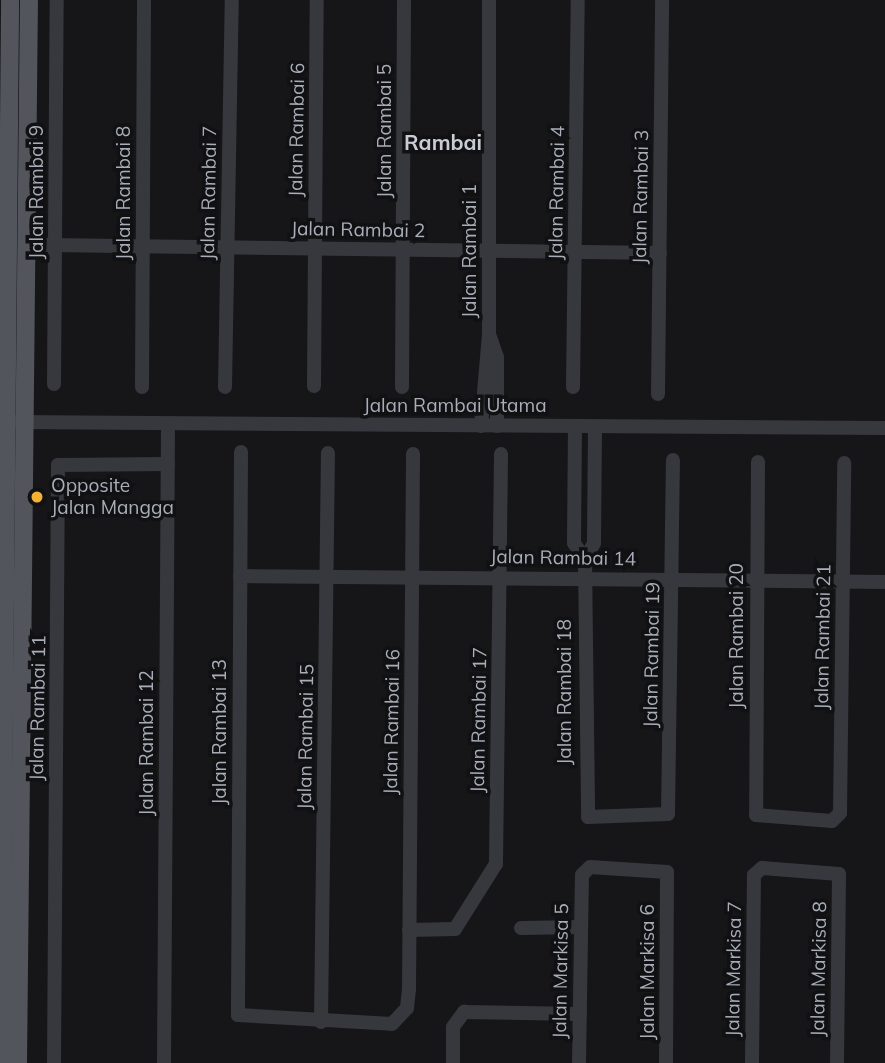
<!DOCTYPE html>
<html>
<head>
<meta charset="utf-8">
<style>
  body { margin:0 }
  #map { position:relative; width:885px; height:1063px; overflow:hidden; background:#161618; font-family:Mulish,sans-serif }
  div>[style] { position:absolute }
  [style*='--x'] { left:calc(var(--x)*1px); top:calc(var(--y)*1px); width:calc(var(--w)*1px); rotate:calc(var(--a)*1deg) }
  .minor>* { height:14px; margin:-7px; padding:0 7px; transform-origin:7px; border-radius:7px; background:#37383d }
  .major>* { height:18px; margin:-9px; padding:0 9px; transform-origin:9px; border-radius:9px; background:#53555c }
  .dots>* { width:19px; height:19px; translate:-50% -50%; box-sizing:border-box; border:4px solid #111113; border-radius:50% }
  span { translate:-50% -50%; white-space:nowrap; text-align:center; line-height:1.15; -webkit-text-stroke:7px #111113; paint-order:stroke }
  .street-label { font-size:19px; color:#a8adb8 }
  .poi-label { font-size:19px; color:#a8adb8 }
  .left { translate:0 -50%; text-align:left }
  .neighbourhood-label { font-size:21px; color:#c9ccd4; font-weight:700 }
</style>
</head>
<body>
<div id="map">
  <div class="minor">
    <i style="--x:46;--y:245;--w:614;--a:0.75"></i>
    <i style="--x:489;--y:334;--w:24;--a:71"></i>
    <i style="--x:497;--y:357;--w:69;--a:90"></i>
    <i style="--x:54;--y:384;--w:384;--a:-89.6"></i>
    <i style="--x:314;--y:386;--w:386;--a:-89.6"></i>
    <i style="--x:142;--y:387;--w:387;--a:-89.7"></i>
    <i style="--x:225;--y:387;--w:387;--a:-89"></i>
    <i style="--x:402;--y:387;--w:387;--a:-89.7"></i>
    <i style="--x:573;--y:387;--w:387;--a:-89.3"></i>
    <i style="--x:658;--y:394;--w:394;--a:-89.4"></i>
    <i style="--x:15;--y:422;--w:870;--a:0.4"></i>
    <i style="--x:481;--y:426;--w:92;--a:-85"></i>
    <i style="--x:489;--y:334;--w:334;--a:-90"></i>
    <i style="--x:575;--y:426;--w:117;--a:90.5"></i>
    <i style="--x:574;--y:543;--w:20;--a:57"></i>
    <i style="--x:595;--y:427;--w:116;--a:90.5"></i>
    <i style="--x:594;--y:543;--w:19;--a:118"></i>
    <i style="--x:585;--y:560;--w:257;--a:89.3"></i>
    <i style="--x:588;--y:817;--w:80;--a:-2.1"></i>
    <i style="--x:668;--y:814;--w:354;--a:-89.2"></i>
    <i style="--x:241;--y:452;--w:563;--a:90.31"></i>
    <i style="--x:238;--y:1015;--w:154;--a:3.3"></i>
    <i style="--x:392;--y:1024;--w:22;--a:-47"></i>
    <i style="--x:407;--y:1008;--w:18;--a:-84"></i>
    <i style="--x:409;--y:990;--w:536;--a:-89.57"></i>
    <i style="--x:758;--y:462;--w:353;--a:90.3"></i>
    <i style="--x:756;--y:815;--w:76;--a:4.5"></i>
    <i style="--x:832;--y:821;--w:11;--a:-45"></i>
    <i style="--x:840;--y:813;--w:350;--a:-89.3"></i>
    <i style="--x:240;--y:576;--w:645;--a:0.53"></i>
    <i style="--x:521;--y:928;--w:60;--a:-1"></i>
    <i style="--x:409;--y:930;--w:46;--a:-1.2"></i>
    <i style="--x:455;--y:929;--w:77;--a:-57.8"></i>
    <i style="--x:496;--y:864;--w:410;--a:-89.3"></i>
    <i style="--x:321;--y:1022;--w:569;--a:-89.3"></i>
    <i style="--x:54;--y:1063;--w:598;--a:-89.62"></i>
    <i style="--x:58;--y:465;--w:110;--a:-0.5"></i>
    <i style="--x:164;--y:1063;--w:639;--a:-89.64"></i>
    <i style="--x:453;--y:1063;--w:36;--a:-90"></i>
    <i style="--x:453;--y:1027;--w:19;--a:-54"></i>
    <i style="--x:464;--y:1012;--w:116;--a:1"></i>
    <i style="--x:579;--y:1063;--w:188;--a:-89.1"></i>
    <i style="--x:582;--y:875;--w:11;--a:-45"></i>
    <i style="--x:590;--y:867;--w:77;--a:3.7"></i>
    <i style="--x:667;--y:872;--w:191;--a:90.3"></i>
    <i style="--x:752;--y:1063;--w:188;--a:-89.4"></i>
    <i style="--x:754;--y:875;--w:11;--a:-41"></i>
    <i style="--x:762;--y:868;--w:77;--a:4.5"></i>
    <i style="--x:839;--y:874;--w:189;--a:90.6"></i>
  </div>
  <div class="major">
    <i style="--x:1;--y:1063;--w:1063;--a:-89.51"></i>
    <i style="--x:18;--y:1063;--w:1063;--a:-89.41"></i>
  </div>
  <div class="dots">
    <i style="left:37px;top:497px;background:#f2b134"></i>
  </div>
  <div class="street-label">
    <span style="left:297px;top:130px;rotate:-89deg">Jalan Rambai 6</span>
    <span style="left:385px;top:131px;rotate:-90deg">Jalan Rambai 5</span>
    <span style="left:37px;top:192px;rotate:-90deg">Jalan Rambai 9</span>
    <span style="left:124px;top:193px;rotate:-90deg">Jalan Rambai 8</span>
    <span style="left:209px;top:193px;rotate:-89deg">Jalan Rambai 7</span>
    <span style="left:557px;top:193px;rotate:-89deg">Jalan Rambai 4</span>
    <span style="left:641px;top:197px;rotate:-89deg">Jalan Rambai 3</span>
    <span style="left:358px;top:230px;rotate:1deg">Jalan Rambai 2</span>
    <span style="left:470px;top:251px;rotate:-90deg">Jalan Rambai 1</span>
    <span style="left:455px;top:406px">Jalan Rambai Utama</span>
    <span style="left:563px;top:558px;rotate:1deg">Jalan Rambai 14</span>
    <span style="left:737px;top:636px;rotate:-90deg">Jalan Rambai 20</span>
    <span style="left:823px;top:637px;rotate:-89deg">Jalan Rambai 21</span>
    <span style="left:652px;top:655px;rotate:-89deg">Jalan Rambai 19</span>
    <span style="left:565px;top:692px;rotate:-90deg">Jalan Rambai 18</span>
    <span style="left:38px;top:708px;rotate:-89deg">Jalan Rambai 11</span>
    <span style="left:479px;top:720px;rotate:-89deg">Jalan Rambai 17</span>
    <span style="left:392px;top:722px;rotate:-89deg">Jalan Rambai 16</span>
    <span style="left:220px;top:732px;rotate:-90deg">Jalan Rambai 13</span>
    <span style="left:306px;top:737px;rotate:-89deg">Jalan Rambai 15</span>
    <span style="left:147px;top:743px;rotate:-90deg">Jalan Rambai 12</span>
    <span style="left:734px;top:969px;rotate:-89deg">Jalan Markisa 7</span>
    <span style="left:819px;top:969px;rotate:-89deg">Jalan Markisa 8</span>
    <span style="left:561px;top:971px;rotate:-89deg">Jalan Markisa 5</span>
    <span style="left:648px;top:972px;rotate:-90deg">Jalan Markisa 6</span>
  </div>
  <div class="poi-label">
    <span class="left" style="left:51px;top:497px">Opposite<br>Jalan Mangga</span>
  </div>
  <div class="neighbourhood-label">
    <span style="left:443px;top:142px">Rambai</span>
  </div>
</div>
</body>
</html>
